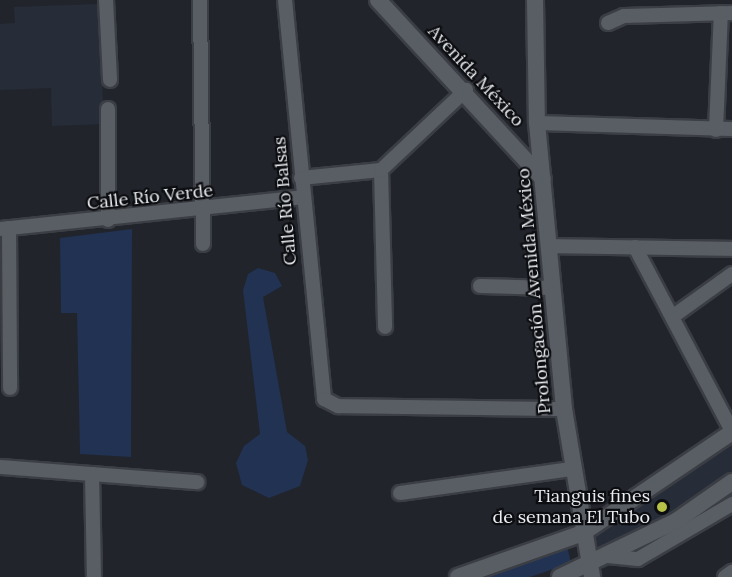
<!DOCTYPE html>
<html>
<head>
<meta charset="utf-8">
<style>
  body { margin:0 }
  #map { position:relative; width:732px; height:577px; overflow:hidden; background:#21242b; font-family:Lora,serif }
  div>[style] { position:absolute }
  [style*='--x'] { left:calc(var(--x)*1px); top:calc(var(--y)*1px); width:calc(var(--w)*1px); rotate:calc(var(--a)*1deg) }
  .built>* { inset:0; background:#262d38 }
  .green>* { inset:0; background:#213253 }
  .roads { filter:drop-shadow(2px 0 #3b3e44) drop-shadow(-2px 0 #3b3e44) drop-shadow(0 2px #3b3e44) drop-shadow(0 -2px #3b3e44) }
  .minor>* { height:14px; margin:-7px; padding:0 7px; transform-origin:7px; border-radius:7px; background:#595d64 }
  .tertiary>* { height:16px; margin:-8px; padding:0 8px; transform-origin:8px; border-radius:8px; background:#595d64 }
  .dots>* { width:16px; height:16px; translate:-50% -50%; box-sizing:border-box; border:3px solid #0c0d10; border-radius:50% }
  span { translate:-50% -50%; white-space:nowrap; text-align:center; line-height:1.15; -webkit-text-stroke:4.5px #0c0d10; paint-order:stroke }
  .street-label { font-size:18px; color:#e9ecf0 }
  .poi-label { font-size:18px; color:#e9ecf0 }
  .right { translate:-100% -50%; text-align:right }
</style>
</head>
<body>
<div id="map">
  <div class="built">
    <i style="clip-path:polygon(99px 4px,104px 124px,52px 126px,51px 88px,0 90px,0 24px,15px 23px,14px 7px)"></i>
    <i style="clip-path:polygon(732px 430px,732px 497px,685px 530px,603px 569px,591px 518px)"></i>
  </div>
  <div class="green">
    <i style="clip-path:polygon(132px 229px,131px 457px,80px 454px,77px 313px,61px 313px,60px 238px)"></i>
    <i style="clip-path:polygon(258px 268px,275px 273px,282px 286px,263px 297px,287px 432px,305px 446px,308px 460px,300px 486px,269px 498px,242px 485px,236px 463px,244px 446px,260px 434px,243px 290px,248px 274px)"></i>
    <i style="clip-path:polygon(567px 546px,571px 563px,530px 577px,481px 577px)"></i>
  </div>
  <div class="roads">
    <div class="minor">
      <i style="--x:106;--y:0;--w:80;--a:87.1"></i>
      <i style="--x:200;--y:0;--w:244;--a:89.3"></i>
      <i style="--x:285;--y:0;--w:401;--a:84.4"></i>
      <i style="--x:324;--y:399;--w:16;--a:27"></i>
      <i style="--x:338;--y:406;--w:226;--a:0.8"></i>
      <i style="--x:608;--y:23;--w:17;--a:-24"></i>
      <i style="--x:624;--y:16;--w:108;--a:-1.6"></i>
      <i style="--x:108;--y:109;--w:111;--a:90"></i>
      <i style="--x:537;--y:123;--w:195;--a:1.8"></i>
      <i style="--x:716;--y:130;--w:117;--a:-87.6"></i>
      <i style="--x:381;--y:170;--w:157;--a:88.5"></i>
      <i style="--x:301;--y:178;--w:80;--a:-5.7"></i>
      <i style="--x:381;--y:170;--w:117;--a:-43.3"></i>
      <i style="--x:9;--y:228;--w:160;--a:89.6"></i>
      <i style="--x:0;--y:229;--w:304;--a:-6"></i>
      <i style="--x:551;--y:246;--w:181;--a:0.9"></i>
      <i style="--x:635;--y:247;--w:208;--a:62.2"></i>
      <i style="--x:480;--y:286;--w:73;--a:1.6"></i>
      <i style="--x:672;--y:317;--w:74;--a:-35.6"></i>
      <i style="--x:0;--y:467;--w:198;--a:4.4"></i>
      <i style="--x:92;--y:474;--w:103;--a:88.9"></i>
      <i style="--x:400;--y:493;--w:173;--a:-8"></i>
      <i style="--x:608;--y:556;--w:30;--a:6"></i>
      <i style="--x:638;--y:559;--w:109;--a:-30.3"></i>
      <i style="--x:725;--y:577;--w:9;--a:-36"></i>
    </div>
    <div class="tertiary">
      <i style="--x:378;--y:0;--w:243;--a:47.3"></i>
      <i style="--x:535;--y:0;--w:123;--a:89.1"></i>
      <i style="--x:537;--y:123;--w:287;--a:84.6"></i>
      <i style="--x:564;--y:409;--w:170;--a:80.5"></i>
      <i style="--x:458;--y:577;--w:133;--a:-19.4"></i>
      <i style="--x:583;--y:533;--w:180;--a:-34.1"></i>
      <i style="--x:560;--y:577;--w:129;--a:-25.8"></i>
      <i style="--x:676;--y:521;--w:68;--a:-34.9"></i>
    </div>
  </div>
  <div class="dots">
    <i style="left:662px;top:507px;background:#b8c147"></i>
  </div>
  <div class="street-label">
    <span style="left:476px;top:76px;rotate:47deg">Avenida México</span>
    <span style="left:150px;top:197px;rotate:-6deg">Calle Río Verde</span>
    <span style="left:285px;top:201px;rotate:-95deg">Calle Río Balsas</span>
    <span style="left:534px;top:291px;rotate:-95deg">Prolongación Avenida México</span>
  </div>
  <div class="poi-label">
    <span class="right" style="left:650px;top:507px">Tianguis fines<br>de semana El Tubo</span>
  </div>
</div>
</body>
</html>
